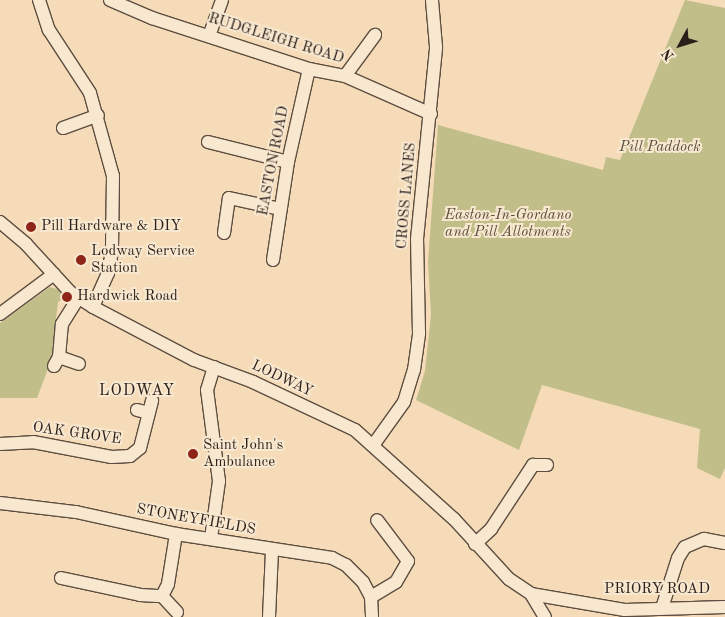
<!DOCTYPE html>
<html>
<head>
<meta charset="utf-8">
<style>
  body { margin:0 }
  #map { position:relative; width:725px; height:617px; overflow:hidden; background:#f5dbb7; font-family:"Old Standard TT",serif }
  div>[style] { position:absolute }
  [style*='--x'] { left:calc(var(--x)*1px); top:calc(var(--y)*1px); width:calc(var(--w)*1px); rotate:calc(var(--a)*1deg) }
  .green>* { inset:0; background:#c1be8a }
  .roads { filter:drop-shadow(1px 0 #5e4e41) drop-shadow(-1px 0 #5e4e41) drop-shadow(0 1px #5e4e41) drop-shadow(0 -1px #5e4e41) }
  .minor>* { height:12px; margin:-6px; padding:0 6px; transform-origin:6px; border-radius:6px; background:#f8e8d0 }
  .dots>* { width:14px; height:14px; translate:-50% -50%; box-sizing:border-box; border:2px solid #f8e8d0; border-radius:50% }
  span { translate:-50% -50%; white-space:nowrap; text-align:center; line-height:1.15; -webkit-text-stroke:4px #f8e8d0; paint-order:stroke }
  .street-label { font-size:15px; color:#2c1f1a }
  .park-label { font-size:15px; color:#594f3c; font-style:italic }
  .poi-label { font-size:15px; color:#2c1f1a }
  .left { translate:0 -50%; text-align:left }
  .neighbourhood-label { font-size:16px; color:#2c1f1a; letter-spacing:1px }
  .north { position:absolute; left:655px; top:20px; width:50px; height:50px; -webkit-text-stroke:4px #f8e8d0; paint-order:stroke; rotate:231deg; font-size:14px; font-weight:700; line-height:20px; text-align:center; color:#2c1f1a }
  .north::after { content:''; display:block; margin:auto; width:18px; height:22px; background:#2c1f1a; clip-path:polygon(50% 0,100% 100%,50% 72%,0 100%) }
</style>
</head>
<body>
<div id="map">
  <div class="green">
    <i style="clip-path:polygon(685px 0,725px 8px,725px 468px,720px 479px,697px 468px,700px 429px,542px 385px,519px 450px,416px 400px,425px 371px,431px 315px,428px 262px,438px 125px,603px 170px,606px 157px,620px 160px)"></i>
    <i style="clip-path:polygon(50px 287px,60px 290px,65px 298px,58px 302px,51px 361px,37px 398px,0 398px,0 323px)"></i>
  </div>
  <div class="roads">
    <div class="minor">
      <i style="--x:39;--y:0;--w:32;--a:72"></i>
      <i style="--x:49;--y:30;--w:75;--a:56.9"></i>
      <i style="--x:90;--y:93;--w:86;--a:74.5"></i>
      <i style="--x:113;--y:176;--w:75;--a:90.8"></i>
      <i style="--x:112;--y:251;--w:22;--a:100"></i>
      <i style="--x:108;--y:273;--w:37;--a:114"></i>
      <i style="--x:110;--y:0;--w:46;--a:23.2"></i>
      <i style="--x:152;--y:18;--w:165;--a:18"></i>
      <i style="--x:309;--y:69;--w:37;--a:11"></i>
      <i style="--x:345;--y:76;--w:94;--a:23.8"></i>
      <i style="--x:209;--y:36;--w:38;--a:-70"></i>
      <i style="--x:345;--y:76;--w:51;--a:-53.8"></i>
      <i style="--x:63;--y:128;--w:37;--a:-20"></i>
      <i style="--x:208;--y:142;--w:82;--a:14"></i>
      <i style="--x:0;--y:222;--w:34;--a:40"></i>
      <i style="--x:26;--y:244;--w:65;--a:47.5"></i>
      <i style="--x:70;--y:292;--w:27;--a:33"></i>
      <i style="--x:93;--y:307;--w:114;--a:27.7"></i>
      <i style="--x:194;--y:360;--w:63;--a:20.4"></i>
      <i style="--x:253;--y:382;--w:113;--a:25.2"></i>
      <i style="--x:355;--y:430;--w:133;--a:42"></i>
      <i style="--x:454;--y:519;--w:81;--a:47.5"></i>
      <i style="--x:509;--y:579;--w:27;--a:34"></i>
      <i style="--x:531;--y:594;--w:95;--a:9.7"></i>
      <i style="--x:625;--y:610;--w:100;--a:-1.7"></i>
      <i style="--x:224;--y:233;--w:35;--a:-82"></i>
      <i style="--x:229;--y:198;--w:52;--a:12.2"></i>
      <i style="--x:273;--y:260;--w:99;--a:-81.3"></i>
      <i style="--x:288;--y:162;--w:95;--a:-77.3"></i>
      <i style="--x:0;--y:314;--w:67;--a:-36.5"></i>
      <i style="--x:59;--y:357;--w:21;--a:19"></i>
      <i style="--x:54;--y:366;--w:10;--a:-61"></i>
      <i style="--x:59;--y:357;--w:33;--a:-85"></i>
      <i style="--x:62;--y:324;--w:31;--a:-58"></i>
      <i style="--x:137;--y:410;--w:12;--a:14"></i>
      <i style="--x:0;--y:444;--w:33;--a:-3"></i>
      <i style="--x:33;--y:442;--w:80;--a:10.8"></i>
      <i style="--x:112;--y:457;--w:18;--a:-3"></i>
      <i style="--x:130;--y:456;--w:13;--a:-39"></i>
      <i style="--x:140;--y:448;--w:49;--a:-75.7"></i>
      <i style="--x:374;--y:444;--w:52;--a:-54.5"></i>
      <i style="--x:404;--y:402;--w:34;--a:-73"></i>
      <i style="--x:414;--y:370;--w:37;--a:-82"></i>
      <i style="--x:419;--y:333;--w:94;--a:-91.2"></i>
      <i style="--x:417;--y:239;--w:193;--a:-84.3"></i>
      <i style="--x:436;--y:47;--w:47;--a:-94.9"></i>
      <i style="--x:0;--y:503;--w:77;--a:6.8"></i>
      <i style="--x:76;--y:512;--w:102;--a:12.4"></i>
      <i style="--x:176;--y:534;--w:158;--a:8.7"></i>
      <i style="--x:332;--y:558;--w:16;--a:27"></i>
      <i style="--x:346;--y:565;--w:24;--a:45"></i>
      <i style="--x:363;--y:582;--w:17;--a:62"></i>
      <i style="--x:371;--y:597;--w:20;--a:87"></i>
      <i style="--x:211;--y:538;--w:58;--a:-82"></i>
      <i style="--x:219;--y:481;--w:92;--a:-97.5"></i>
      <i style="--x:207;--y:390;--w:24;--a:-73"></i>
      <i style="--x:475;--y:544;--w:22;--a:-43"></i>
      <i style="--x:491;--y:529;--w:77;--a:-56.7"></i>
      <i style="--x:533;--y:465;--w:14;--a:0"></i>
      <i style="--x:61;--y:578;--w:81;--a:12.1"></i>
      <i style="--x:140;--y:595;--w:22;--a:3"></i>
      <i style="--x:162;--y:596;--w:13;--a:-63"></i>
      <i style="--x:168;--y:584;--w:51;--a:-80.9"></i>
      <i style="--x:531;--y:594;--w:27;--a:59"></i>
      <i style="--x:162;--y:596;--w:22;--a:47"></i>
      <i style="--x:371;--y:597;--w:29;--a:-31"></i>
      <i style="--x:396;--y:582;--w:24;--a:-60"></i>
      <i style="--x:408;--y:561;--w:51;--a:-127.1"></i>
      <i style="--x:662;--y:608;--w:52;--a:-72.3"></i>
      <i style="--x:678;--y:558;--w:13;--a:-58"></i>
      <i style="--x:685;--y:547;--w:21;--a:-23"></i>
      <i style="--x:704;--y:539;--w:21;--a:11"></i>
      <i style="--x:269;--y:617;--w:67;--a:-87.4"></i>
    </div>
  </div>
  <div class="dots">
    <i style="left:31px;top:227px;background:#8f2418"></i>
    <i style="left:81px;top:260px;background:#8f2418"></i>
    <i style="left:67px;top:297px;background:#8f2418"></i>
    <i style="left:193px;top:454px;background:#8f2418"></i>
  </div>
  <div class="street-label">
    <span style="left:276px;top:39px;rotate:17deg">RUDGLEIGH ROAD</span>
    <span style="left:274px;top:161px;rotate:-79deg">EASTON ROAD</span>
    <span style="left:407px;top:196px;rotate:-85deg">CROSS LANES</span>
    <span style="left:282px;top:379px;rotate:25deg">LODWAY</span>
    <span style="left:77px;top:434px;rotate:8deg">OAK GROVE</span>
    <span style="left:196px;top:520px;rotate:10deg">STONEYFIELDS</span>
    <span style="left:657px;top:590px">PRIORY ROAD</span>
  </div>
  <div class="park-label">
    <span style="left:660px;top:148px">Pill Paddock</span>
    <span style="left:508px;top:224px">Easton-In-Gordano<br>and Pill Allotments</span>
  </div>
  <div class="poi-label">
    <span class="left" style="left:41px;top:227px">Pill Hardware &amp; DIY</span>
    <span class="left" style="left:91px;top:260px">Lodway Service<br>Station</span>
    <span class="left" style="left:77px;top:297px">Hardwick Road</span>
    <span class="left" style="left:203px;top:454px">Saint John's<br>Ambulance</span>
  </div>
  <div class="neighbourhood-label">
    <span style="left:137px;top:391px">LODWAY</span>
  </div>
  <div class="north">N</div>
</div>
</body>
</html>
